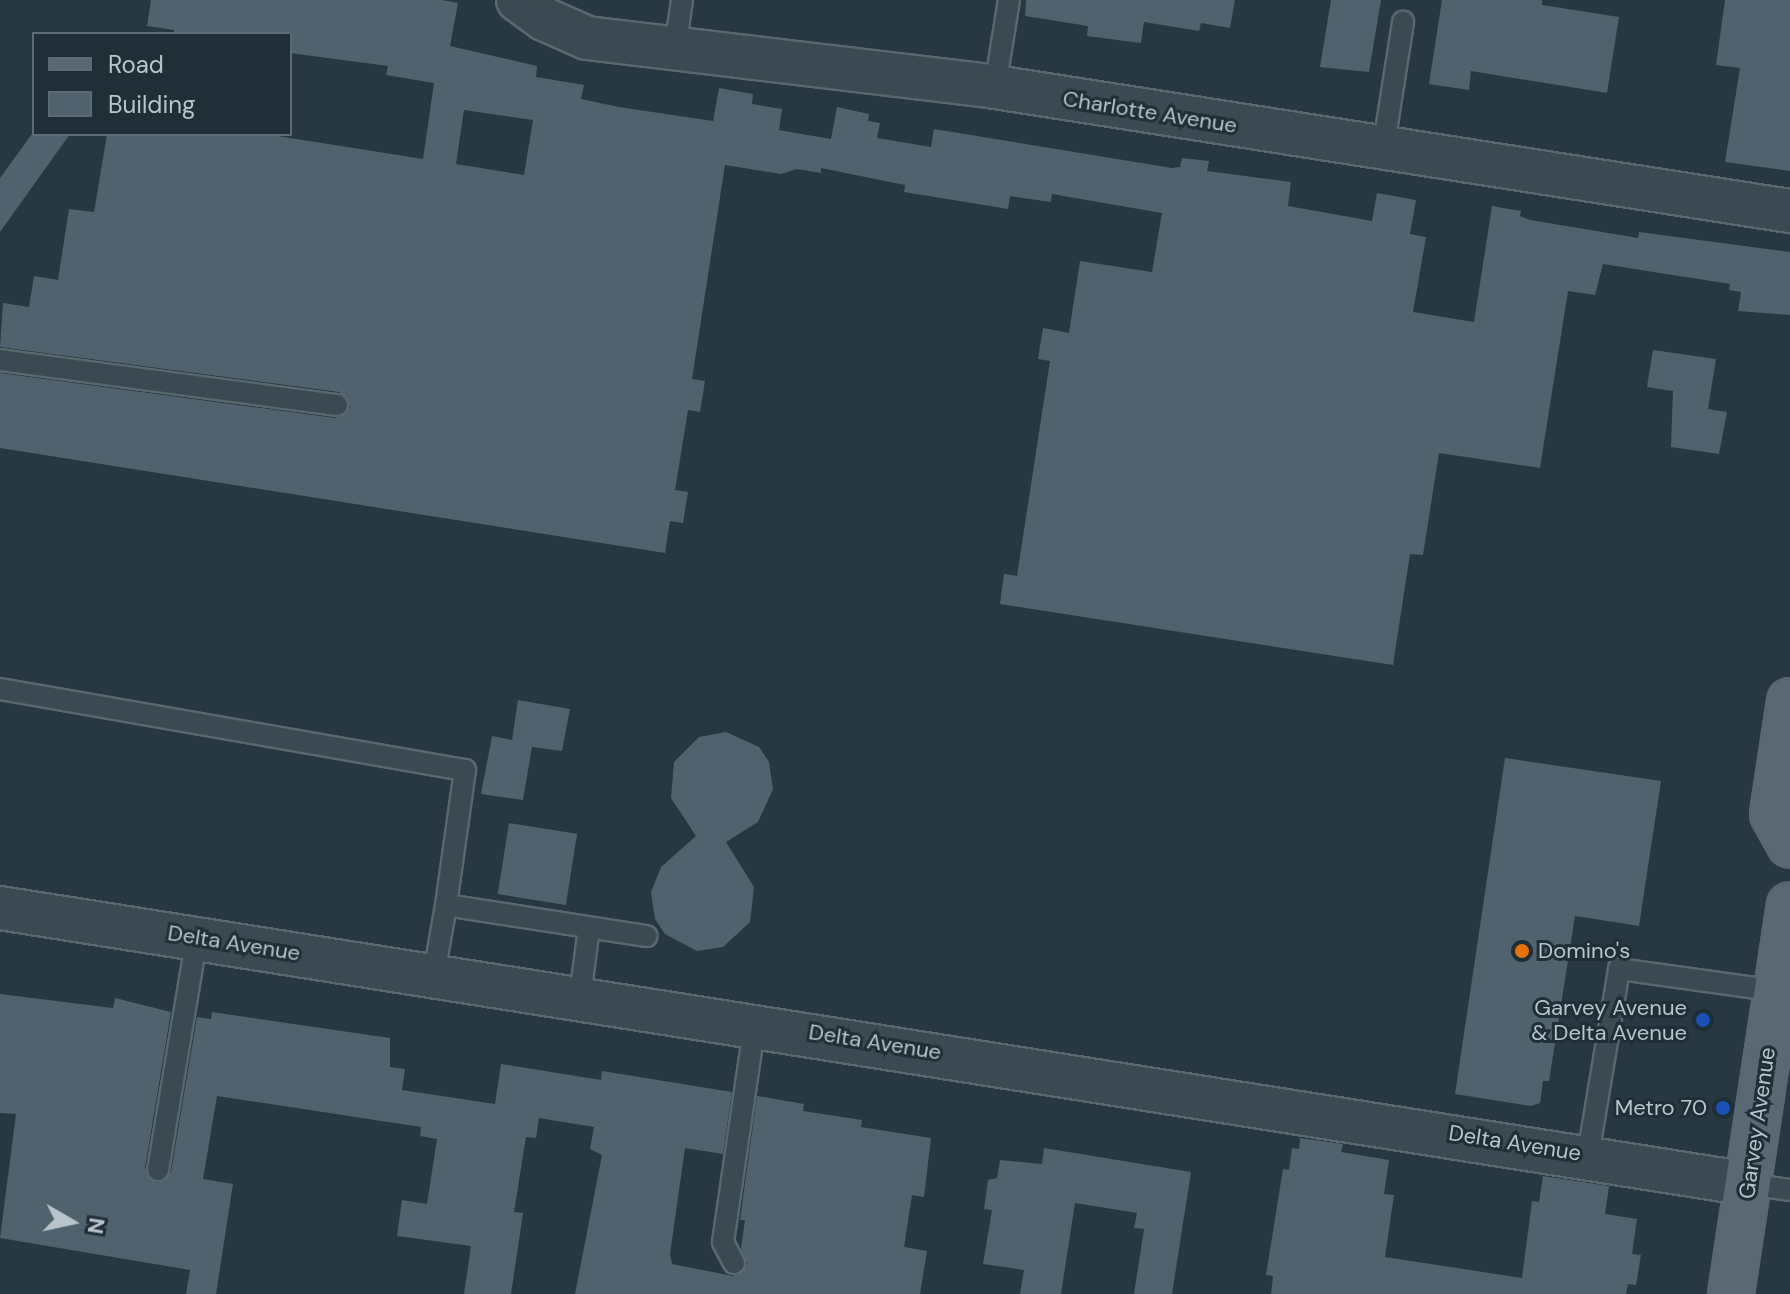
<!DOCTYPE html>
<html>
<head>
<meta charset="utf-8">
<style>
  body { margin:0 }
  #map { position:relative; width:1790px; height:1294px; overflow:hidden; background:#273842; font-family:"DM Sans",sans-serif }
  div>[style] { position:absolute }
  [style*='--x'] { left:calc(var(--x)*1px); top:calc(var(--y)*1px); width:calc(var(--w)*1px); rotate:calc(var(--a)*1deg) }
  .building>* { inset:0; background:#50626d; transform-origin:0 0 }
  .roads { filter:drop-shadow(2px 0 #59676f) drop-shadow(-2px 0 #59676f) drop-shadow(0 2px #59676f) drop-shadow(0 -2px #59676f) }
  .lane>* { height:20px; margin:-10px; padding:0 10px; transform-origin:10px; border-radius:10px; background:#3b4952 }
  .street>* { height:42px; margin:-21px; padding:0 21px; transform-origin:21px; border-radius:21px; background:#3b4952 }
  .primary>* { height:44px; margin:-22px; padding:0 22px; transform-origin:22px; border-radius:22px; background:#596872 }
  .dots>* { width:22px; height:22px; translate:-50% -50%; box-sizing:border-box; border:4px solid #202e37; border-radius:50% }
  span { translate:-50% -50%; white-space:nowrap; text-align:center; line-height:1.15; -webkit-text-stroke:6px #202e37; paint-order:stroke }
  .street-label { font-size:22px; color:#b8c4cc }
  .poi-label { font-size:22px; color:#b8c4cc }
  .left { translate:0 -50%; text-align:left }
  .right { translate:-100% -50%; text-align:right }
  .legend { position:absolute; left:32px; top:32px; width:260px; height:104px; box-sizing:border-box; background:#202e37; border:2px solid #5d6a73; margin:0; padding:10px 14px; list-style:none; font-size:24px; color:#b8c4cc }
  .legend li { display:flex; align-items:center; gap:16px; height:40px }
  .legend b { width:40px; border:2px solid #5d6a73 }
  .north { position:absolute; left:32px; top:1182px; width:80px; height:80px; -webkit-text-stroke:6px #202e37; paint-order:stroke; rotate:99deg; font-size:22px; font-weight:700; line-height:32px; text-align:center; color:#b8c4cc }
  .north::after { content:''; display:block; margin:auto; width:28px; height:36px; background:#b8c4cc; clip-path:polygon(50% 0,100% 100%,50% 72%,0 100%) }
</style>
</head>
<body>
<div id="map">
  <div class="building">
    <i style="clip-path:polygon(evenodd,151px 0,442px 0,458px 3px,450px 46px,537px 66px,536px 77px,584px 85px,581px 99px,619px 107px,713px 121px,719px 88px,753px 94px,752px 104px,782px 109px,779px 130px,831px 139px,837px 107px,869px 114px,868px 121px,880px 123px,877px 138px,931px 147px,934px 129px,1172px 168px,1180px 167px,1182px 158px,1209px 161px,1207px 171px,1291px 182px,1288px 206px,1372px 221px,1377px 193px,1416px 200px,1410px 234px,1426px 237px,1413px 312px,1474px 322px,1492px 206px,1521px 211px,1520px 216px,1530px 220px,1638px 238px,1639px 232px,1790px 252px,1790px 315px,1738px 311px,1741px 292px,1729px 290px,1730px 284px,1603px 264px,1595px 295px,1568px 291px,1540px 468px,1439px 453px,1423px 555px,1410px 554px,1393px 665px,1000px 604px,1004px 574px,1017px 576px,1050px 361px,1038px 359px,1043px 328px,1069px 333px,1080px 261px,1152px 272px,1162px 213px,1052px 194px,1051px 202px,1010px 196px,1008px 209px,904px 192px,905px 185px,821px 168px,821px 173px,797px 169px,781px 174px,725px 165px,692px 379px,705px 381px,700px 412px,688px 410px,675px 490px,688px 492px,683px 523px,670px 521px,665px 553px,0 448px,0 373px,335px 418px,350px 407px,339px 392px,0 347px,3px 303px,29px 307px,34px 276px,58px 280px,69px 209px,94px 212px,107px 134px,265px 134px,423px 159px,434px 83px,386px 75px,388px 66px,290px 53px,290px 34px,174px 34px,174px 30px,147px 26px,151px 0,464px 110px,533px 120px,524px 175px,456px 164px,464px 110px)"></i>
    <i style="clip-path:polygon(1026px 0,1235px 0,1230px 28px,1201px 23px,1199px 31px,1144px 22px,1141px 43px,1087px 36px,1088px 26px,1025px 16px)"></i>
    <i style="clip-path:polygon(1331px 0,1381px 0,1369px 72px,1320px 67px)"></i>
    <i style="clip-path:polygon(1442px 0,1542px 0,1542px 5px,1619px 17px,1607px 93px,1471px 71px,1469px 90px,1429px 84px)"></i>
    <i style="clip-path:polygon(1725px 0,1790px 0,1790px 171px,1725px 162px,1740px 68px,1716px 65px)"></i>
    <i style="clip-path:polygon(32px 134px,70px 134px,0 232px,0 178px)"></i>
    <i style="clip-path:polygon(1653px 350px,1716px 359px,1708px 409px,1727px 412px,1719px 454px,1671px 447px,1673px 391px,1647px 387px)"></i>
    <i style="clip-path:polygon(518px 700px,570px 709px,562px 751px,532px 747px,523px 800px,481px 794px,492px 736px,512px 740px)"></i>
    <i style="clip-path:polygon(726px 732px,759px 747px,769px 762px,773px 789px,758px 822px,726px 842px,754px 887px,750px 922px,723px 947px,697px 951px,665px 934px,655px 919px,651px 892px,661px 867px,696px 836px,671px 798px,674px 762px,699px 737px)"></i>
    <i style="clip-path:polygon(1505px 758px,1661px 781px,1639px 926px,1575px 916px,1549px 1081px,1543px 1081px,1540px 1103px,1531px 1106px,1455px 1094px)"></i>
    <i style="left:509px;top:823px;width:69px;height:72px;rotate:9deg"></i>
    <i style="clip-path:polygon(0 994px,113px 1008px,115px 998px,171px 1012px,145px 1168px,157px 1183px,171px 1172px,197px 1017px,211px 1019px,212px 1012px,390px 1038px,390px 1067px,405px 1069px,402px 1090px,495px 1104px,501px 1064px,601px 1080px,602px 1071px,732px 1092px,723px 1154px,685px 1148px,670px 1254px,672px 1264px,733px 1276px,747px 1264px,741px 1248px,745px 1220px,740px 1220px,757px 1096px,804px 1104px,803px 1111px,862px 1120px,861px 1127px,931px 1138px,924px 1197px,912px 1195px,904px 1247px,927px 1251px,920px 1294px,575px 1294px,602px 1155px,590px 1149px,594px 1127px,539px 1118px,536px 1138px,526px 1137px,514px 1212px,523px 1213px,511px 1294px,464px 1294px,471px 1246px,397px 1236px,402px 1200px,427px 1204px,437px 1139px,420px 1136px,421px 1127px,217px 1096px,203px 1179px,233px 1184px,216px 1294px,186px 1294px,190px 1270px,0 1238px,16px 1114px,0 1113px)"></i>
    <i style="clip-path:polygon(1300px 1138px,1343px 1144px,1341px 1152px,1389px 1160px,1384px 1194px,1394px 1195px,1385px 1257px,1522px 1278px,1532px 1201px,1539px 1202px,1543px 1176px,1609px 1186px,1605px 1214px,1637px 1219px,1632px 1254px,1641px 1255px,1636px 1285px,1628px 1284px,1626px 1294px,1271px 1294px,1273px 1276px,1266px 1275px,1283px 1169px,1289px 1170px,1292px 1148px,1299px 1149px)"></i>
    <i style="clip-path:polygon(1044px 1148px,1191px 1172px,1172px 1294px,1134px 1294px,1144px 1229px,1134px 1228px,1137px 1213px,1075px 1203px,1061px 1294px,1020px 1294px,1024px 1270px,983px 1264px,992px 1210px,984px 1209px,988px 1180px,997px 1178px,1000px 1160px,1042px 1164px)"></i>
  </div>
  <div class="roads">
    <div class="lane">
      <i style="--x:675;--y:49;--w:49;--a:-81.9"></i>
      <i style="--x:995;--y:87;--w:88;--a:-80.9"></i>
      <i style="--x:1383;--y:150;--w:130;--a:-81.1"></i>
      <i style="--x:0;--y:360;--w:340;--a:7.6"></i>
      <i style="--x:0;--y:689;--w:472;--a:9.9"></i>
      <i style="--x:465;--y:770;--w:136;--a:98"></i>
      <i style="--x:446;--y:905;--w:203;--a:8.8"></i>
      <i style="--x:434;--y:974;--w:70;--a:-80.1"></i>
      <i style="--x:580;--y:997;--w:70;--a:-82.6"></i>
      <i style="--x:1588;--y:1155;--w:189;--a:-80.5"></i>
      <i style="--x:1619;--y:969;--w:160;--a:7.9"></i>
      <i style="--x:158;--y:1170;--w:236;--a:-80.5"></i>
      <i style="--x:1748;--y:1184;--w:42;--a:8.1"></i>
      <i style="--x:734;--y:1263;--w:24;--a:-118"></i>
      <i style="--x:723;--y:1242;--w:221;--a:-81.7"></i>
    </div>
    <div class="street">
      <i style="--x:518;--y:0;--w:32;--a:36"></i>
      <i style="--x:544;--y:19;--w:47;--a:23.8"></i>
      <i style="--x:587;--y:38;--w:411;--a:6.8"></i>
      <i style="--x:995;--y:87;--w:805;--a:8.87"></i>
      <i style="--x:0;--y:908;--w:1770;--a:8.97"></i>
    </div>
    <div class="primary">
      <i style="--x:1790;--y:701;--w:114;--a:98.6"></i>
      <i style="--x:1773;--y:814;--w:35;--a:61"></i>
      <i style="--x:1731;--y:1294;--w:393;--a:-81.4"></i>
    </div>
  </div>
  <div class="dots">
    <i style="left:1522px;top:951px;background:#e8710a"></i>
    <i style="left:1703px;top:1020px;background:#1a4fb4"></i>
    <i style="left:1723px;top:1108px;background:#1a4fb4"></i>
  </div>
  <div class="street-label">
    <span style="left:1150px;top:112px;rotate:9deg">Charlotte Avenue</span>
    <span style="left:234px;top:943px;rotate:9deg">Delta Avenue</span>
    <span style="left:875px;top:1042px;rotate:9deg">Delta Avenue</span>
    <span style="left:1757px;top:1123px;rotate:-82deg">Garvey Avenue</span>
    <span style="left:1515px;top:1143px;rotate:9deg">Delta Avenue</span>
  </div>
  <div class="poi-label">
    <span class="left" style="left:1538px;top:951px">Domino's</span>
    <span class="right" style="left:1687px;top:1020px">Garvey Avenue<br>&amp; Delta Avenue</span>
    <span class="right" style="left:1707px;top:1108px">Metro 70</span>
  </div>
  <ul class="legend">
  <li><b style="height:10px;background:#596872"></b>Road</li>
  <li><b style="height:22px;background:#50626d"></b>Building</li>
  </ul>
  <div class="north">N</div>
</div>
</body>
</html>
